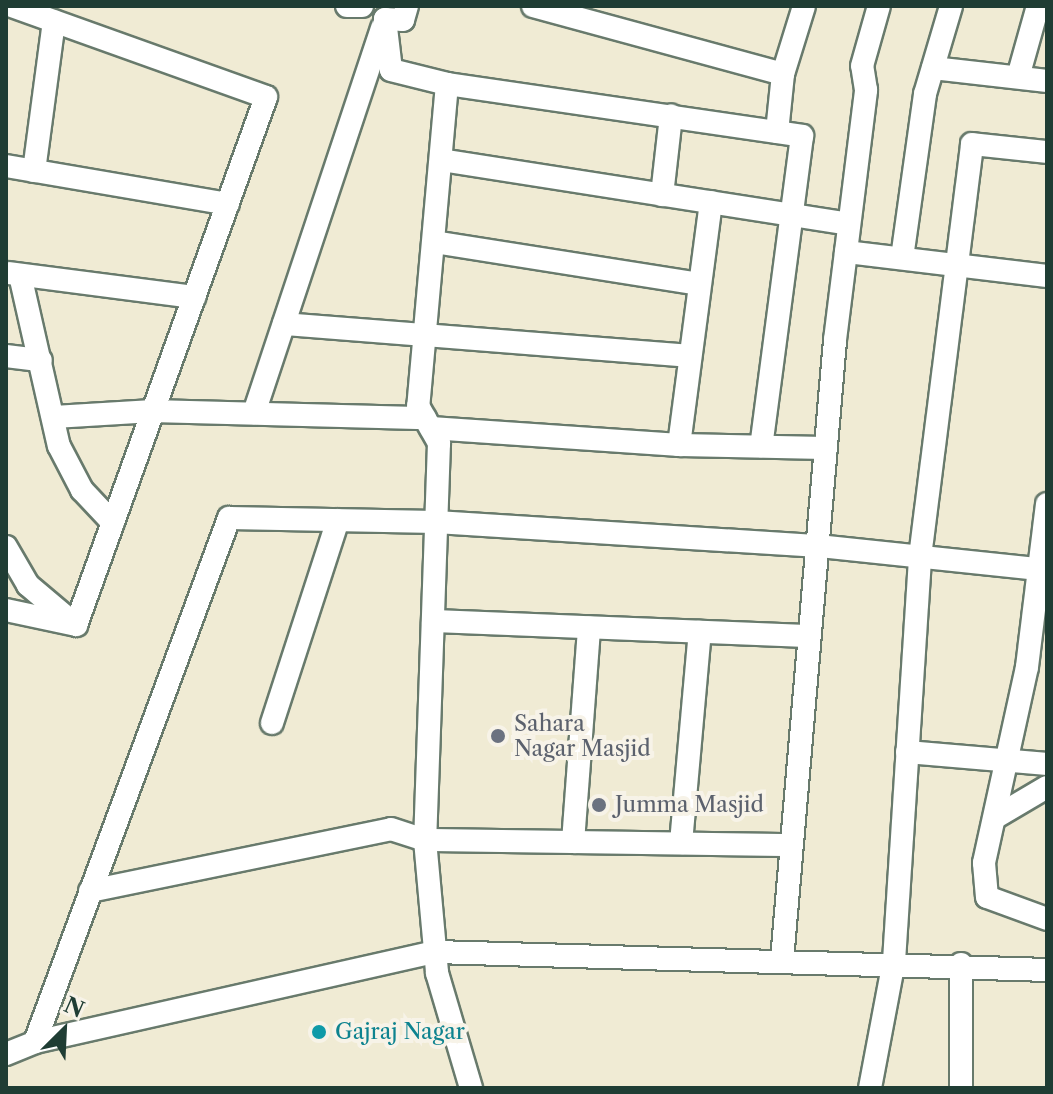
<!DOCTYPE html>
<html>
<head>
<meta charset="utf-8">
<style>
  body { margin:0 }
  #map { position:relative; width:1053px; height:1094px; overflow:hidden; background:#f0ebd4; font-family:"Libre Caslon Text",serif }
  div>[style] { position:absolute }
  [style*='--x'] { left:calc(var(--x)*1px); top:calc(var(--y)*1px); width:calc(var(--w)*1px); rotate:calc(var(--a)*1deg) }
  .roads { filter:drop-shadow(2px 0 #687a6c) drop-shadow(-2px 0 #687a6c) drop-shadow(0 2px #687a6c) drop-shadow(0 -2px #687a6c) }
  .minor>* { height:22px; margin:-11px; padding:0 11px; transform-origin:11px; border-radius:11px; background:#fff }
  .dots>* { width:22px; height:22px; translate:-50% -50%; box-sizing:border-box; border:4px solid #f7f3e8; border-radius:50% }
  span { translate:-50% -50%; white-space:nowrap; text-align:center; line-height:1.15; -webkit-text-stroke:8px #f7f3e8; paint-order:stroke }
  .worship-label { font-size:22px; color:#5b616d }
  .left { translate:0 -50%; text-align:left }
  .culture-label { font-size:22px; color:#0d838f }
  .frame { position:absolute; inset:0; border:8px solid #1f3d34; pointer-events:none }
  .north { position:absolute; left:24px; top:990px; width:80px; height:80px; -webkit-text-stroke:6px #f7f3e8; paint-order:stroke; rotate:24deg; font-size:22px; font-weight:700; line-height:32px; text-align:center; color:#1f3d34 }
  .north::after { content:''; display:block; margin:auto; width:28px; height:36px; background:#1f3d34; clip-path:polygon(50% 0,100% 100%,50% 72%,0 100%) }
</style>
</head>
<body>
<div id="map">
  <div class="roads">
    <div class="minor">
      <i style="--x:347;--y:6;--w:15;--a:0"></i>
      <i style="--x:533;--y:6;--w:259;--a:15.2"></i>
      <i style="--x:385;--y:19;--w:51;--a:83.3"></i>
      <i style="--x:391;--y:70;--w:58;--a:14"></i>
      <i style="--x:447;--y:84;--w:323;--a:95.1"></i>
      <i style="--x:418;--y:406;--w:43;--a:60.4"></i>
      <i style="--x:439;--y:443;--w:397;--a:92"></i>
      <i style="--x:425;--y:840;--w:134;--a:84.8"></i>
      <i style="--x:437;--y:973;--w:120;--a:73.5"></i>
      <i style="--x:385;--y:19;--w:18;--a:3"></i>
      <i style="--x:403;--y:20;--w:15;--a:-74"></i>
      <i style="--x:933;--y:68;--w:115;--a:6.5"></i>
      <i style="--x:1018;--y:77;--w:74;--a:-74.3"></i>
      <i style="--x:447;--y:84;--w:359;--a:8.3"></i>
      <i style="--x:802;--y:136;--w:313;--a:97.5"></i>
      <i style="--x:777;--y:132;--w:58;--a:-84.1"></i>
      <i style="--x:783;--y:74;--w:71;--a:-72.8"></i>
      <i style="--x:441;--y:160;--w:413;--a:8.9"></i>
      <i style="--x:6;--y:166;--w:225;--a:9.7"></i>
      <i style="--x:34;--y:171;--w:151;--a:-82.4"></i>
      <i style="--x:662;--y:195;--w:80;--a:-83.5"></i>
      <i style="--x:434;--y:242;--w:268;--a:9"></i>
      <i style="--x:846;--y:252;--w:202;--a:6.8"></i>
      <i style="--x:902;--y:258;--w:166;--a:-82"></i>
      <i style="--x:925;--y:94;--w:92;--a:-73.5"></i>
      <i style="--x:9;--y:273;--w:187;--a:7.4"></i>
      <i style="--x:20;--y:275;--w:175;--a:77.2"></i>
      <i style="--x:59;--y:446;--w:50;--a:62.4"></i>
      <i style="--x:82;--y:490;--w:45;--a:46.8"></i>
      <i style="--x:284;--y:324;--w:407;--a:4.5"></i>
      <i style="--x:6;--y:356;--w:35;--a:7"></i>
      <i style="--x:254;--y:413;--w:406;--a:-71.6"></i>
      <i style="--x:54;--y:417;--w:99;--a:-3.5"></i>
      <i style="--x:153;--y:411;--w:272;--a:1.5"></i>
      <i style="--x:431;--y:428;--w:249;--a:3.9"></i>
      <i style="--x:679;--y:445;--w:245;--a:-82.5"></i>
      <i style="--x:679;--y:445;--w:147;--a:1.2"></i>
      <i style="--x:1047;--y:504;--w:164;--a:97"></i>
      <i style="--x:1027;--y:667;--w:201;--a:102.4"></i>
      <i style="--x:984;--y:863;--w:34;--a:85"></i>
      <i style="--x:987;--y:897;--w:64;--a:20.1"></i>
      <i style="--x:6;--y:547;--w:44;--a:59.9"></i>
      <i style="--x:28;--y:585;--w:57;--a:40.1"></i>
      <i style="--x:6;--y:610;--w:72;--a:12.1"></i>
      <i style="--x:76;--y:625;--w:561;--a:-70.21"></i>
      <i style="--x:266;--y:97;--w:270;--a:-160.3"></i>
      <i style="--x:433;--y:621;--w:375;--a:2.3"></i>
      <i style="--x:272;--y:723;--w:213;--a:-72"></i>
      <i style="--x:907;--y:752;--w:141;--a:4.9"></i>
      <i style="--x:996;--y:817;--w:59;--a:-30.5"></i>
      <i style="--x:573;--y:842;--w:215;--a:-85.7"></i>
      <i style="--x:681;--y:843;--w:212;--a:-84.9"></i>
      <i style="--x:90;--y:891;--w:307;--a:-11.6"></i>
      <i style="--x:391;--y:829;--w:36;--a:18"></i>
      <i style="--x:425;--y:840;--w:364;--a:0.8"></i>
      <i style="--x:782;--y:960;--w:622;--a:-85.11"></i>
      <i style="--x:835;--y:340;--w:252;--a:-82.9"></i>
      <i style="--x:866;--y:90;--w:24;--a:-99"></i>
      <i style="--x:862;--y:66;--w:62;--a:-74.2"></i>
      <i style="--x:35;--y:1042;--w:559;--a:-69.68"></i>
      <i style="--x:229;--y:518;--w:207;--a:1.1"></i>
      <i style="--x:436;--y:522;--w:384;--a:3.6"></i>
      <i style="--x:819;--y:546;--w:229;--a:6"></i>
      <i style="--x:6;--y:1054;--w:31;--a:-22"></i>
      <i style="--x:35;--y:1042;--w:410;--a:-12.7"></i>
      <i style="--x:435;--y:952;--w:612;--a:1.68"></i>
      <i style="--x:870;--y:1088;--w:129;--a:-79.3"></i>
      <i style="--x:894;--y:961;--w:405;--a:-86.3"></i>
      <i style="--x:920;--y:557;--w:416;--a:-82.8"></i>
      <i style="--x:972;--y:144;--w:75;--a:6.1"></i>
      <i style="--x:961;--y:1088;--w:124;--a:-90"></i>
    </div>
  </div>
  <div class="dots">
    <i style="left:498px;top:736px;background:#6b7280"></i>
    <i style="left:599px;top:805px;background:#6b7280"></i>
    <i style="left:319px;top:1032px;background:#0f9aa8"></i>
  </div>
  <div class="worship-label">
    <span class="left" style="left:514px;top:736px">Sahara<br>Nagar Masjid</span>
    <span class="left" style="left:615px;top:805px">Jumma Masjid</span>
  </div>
  <div class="culture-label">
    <span class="left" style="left:335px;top:1032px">Gajraj Nagar</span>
  </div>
  <div class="frame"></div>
  <div class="north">N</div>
</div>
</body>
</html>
